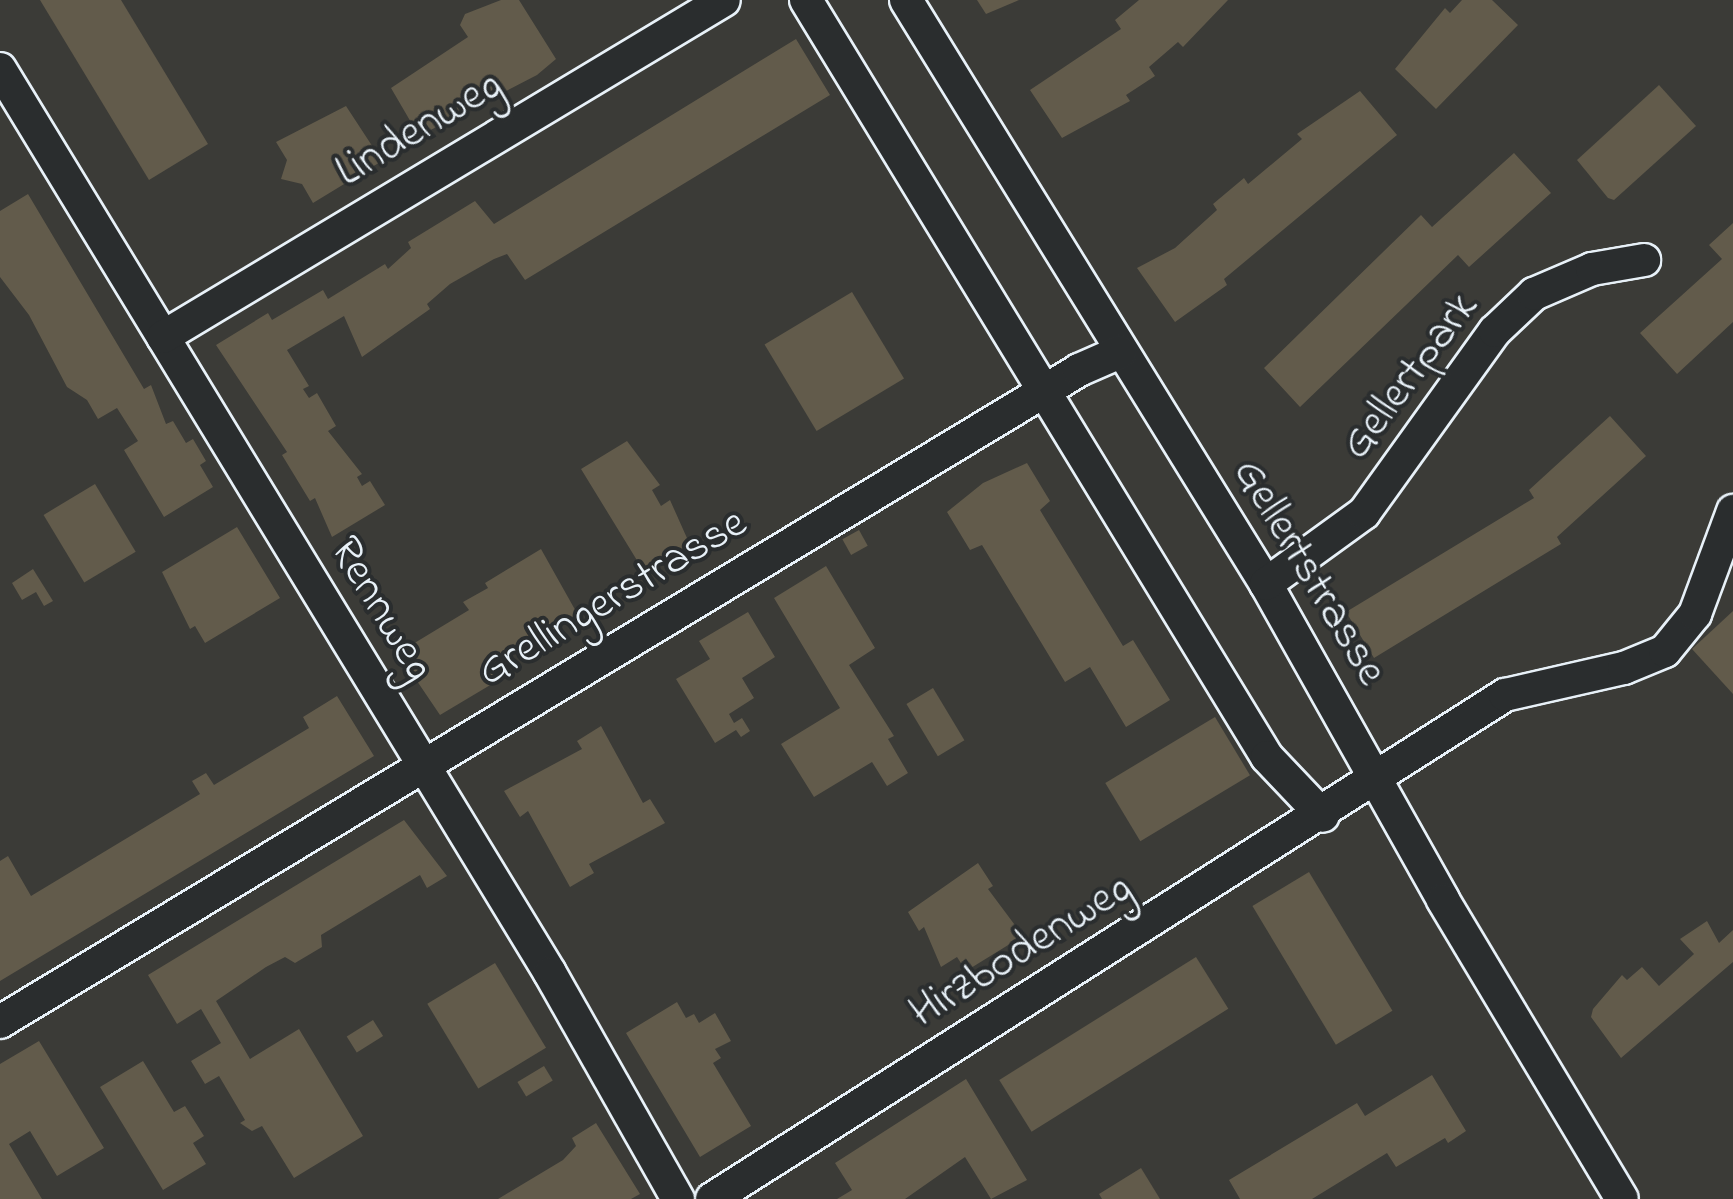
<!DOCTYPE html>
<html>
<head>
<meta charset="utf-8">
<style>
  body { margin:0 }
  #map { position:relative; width:1733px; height:1199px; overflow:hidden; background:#3b3b37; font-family:"Indie Flower",sans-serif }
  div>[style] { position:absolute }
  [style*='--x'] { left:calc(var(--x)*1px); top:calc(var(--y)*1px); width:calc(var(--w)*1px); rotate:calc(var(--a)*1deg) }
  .building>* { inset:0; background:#625b4b; transform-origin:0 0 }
  .roads { filter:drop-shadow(2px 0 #e8f1f8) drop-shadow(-2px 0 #e8f1f8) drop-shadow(0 2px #e8f1f8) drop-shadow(0 -2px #e8f1f8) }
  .minor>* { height:32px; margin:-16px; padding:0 16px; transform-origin:16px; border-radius:16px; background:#2a2d2e }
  span { translate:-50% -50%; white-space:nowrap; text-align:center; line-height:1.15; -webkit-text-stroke:8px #2a2d2e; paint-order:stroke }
  .street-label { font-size:45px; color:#e8f1f8 }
</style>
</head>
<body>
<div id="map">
  <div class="building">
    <i style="clip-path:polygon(40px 0,121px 0,208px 144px,149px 180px)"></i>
    <i style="clip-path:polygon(501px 0,519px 0,556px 59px,537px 75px,419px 136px,391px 88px,468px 37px,460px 25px,465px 14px)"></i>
    <i style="clip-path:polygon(977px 0,1019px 0,986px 14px)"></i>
    <i style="clip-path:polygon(1139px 0,1228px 0,1183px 47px,1178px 42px,1149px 67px,1155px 76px,1126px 95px,1130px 101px,1062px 138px,1030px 90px,1121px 29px,1115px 20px)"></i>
    <i style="clip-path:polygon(1462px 0,1492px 0,1518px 25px,1436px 109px,1395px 69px,1445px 8px,1450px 13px)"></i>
    <i style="clip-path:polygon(796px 39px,830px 95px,525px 280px,507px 254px,494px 259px,450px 284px,427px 304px,430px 309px,362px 357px,344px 316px,287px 350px,309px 386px,303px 389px,309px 398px,317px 393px,336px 426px,328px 431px,362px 474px,357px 477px,362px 486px,370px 481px,385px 505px,332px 537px,315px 498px,310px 501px,282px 455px,287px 452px,216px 345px,268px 313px,272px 320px,323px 290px,328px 299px,385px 264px,388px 269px,411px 248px,408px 242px,475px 201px,494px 224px)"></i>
    <i style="clip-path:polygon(1659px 85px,1696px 126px,1614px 200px,1608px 198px,1577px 160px)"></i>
    <i style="clip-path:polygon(1360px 91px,1397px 135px,1224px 279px,1227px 285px,1175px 322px,1137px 268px,1175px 248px,1217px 210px,1213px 204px,1244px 178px,1248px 184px,1302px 139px,1297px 134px)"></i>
    <i style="clip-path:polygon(346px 106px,382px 161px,313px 203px,302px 184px,281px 179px,287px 160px,276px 142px)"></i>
    <i style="clip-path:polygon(1514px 153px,1551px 193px,1469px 267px,1458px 255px,1300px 407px,1264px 368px,1421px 215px,1432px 227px)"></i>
    <i style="clip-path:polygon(28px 194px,144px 389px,151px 385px,166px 424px,173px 421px,186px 443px,193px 439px,206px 461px,200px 465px,213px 487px,164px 517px,124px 450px,138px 441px,117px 408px,98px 419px,87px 400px,67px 387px,29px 315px,0 277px,0 211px)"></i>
    <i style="clip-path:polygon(1733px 223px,1733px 322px,1677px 374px,1640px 333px,1722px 259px,1709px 245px)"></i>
    <i style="left:852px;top:292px;width:101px;height:102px;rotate:59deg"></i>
    <i style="clip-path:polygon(1610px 416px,1646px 456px,1557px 537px,1561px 544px,1374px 658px,1346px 612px,1534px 498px,1529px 490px)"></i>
    <i style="clip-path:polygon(627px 441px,660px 485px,652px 490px,661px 506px,670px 500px,691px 547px,646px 575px,581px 469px)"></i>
    <i style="clip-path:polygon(1027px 463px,1050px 501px,1040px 510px,1046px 520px,1123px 646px,1133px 640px,1170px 700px,1126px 727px,1090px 667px,1065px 682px,982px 545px,970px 550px,947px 512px,983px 483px)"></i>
    <i style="left:95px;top:484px;width:79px;height:60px;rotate:59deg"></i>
    <i style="clip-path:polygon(237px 527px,280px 598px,205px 643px,195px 626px,190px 629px,162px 572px)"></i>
    <i style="left:859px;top:530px;width:18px;height:19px;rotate:61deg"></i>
    <i style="clip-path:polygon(541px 549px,578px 615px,509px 656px,506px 651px,486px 663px,497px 681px,440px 715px,398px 653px,469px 610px,463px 602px,488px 588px,485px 583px)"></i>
    <i style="clip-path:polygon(826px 566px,875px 648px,849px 665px,894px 736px,888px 739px,908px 773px,887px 786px,872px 762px,814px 797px,781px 744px,840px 708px,774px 598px)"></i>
    <i style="clip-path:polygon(33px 569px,53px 601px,44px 606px,36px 592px,22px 600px,12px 583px)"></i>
    <i style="clip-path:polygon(1733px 611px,1733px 694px,1692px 649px)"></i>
    <i style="clip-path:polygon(748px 612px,775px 657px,742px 678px,754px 698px,729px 714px,734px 723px,742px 718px,750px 731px,741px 737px,736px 730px,715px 743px,676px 679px,710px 659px,699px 641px)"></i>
    <i style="left:933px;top:688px;width:61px;height:31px;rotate:59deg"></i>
    <i style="clip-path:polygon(337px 696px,374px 756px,0 981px,0 861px,8px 856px,31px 896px,200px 794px,192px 781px,206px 773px,214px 785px,309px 728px,303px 717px)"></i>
    <i style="left:1215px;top:717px;width:68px;height:128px;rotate:59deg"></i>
    <i style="clip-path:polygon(601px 726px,643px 803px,650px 799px,665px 823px,589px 864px,594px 873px,570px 887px,528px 811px,520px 817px,504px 791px,582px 749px,577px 741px)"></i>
    <i style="clip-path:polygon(404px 820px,447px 876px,427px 888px,420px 875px,321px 935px,322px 947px,295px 963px,285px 957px,266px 967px,216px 1001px,250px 1059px,299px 1029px,363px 1136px,294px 1178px,262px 1126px,252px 1131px,240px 1123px,245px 1120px,219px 1076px,205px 1084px,191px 1061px,221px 1043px,201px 1009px,177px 1024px,148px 975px)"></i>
    <i style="clip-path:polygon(978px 863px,993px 886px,988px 889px,1023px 936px,966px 971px,957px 957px,941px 967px,924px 927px,919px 931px,908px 912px)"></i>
    <i style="left:1309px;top:872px;width:162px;height:66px;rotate:59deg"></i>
    <i style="clip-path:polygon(1707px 921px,1719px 943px,1733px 930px,1733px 962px,1621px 1058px,1591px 1017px,1593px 1009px,1622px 975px,1627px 980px,1642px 967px,1659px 986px,1694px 954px,1680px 939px)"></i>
    <i style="left:1196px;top:957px;width:61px;height:232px;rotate:58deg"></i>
    <i style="left:495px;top:963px;width:99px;height:79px;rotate:59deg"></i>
    <i style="clip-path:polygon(677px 1002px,686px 1018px,694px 1014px,699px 1023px,715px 1013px,731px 1041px,715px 1049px,721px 1058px,713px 1063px,751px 1126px,700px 1157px,626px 1033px)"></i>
    <i style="left:373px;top:1020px;width:19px;height:31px;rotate:58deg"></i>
    <i style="clip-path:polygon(39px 1041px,104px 1148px,57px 1176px,30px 1131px,9px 1144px,42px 1199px,0 1199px,0 1064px)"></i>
    <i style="clip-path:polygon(143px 1061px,174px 1112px,185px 1106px,204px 1136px,193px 1143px,206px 1164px,163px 1190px,100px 1087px)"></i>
    <i style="left:544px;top:1066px;width:17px;height:31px;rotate:59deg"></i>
    <i style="clip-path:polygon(1432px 1075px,1466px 1131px,1448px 1143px,1445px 1138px,1396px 1167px,1387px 1153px,1312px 1199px,1240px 1199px,1229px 1180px,1357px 1103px,1365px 1116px)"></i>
    <i style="clip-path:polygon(966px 1079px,1027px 1180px,991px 1199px,965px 1157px,905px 1199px,837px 1199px,852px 1190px,835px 1163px)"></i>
    <i style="clip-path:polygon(596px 1123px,640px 1194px,631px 1199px,498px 1199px,563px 1160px,576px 1146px,572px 1138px)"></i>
    <i style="clip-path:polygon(1141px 1168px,1160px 1199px,1102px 1199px,1099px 1194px)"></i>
  </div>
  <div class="roads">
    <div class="minor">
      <i style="--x:806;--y:0;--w:886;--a:58.66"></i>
      <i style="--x:1267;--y:757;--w:81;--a:46.5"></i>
      <i style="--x:906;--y:0;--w:686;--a:58.35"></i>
      <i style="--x:1266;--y:584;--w:362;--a:60.7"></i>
      <i style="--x:1443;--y:900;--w:348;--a:59.1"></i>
      <i style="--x:0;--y:69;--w:1058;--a:58.68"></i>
      <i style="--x:550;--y:973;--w:260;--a:60.5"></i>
      <i style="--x:163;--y:337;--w:654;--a:-30.99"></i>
      <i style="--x:1266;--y:584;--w:121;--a:-35.9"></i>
      <i style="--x:1364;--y:513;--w:224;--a:-54.3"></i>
      <i style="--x:1495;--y:331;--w:54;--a:-43.5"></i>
      <i style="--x:1534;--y:294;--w:63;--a:-23.3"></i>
      <i style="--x:1592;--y:269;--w:53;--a:-9.8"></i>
      <i style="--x:0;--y:1022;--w:1261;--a:-31.14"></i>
      <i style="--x:1079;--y:370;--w:45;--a:-23.7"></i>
      <i style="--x:712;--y:1199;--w:940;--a:-32.44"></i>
      <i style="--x:1505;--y:695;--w:122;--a:-12.8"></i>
      <i style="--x:1624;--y:668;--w:44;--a:-22.5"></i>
      <i style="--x:1665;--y:651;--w:48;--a:-51"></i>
      <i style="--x:1695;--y:614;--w:110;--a:-69.7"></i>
    </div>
  </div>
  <div class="street-label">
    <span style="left:420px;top:130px;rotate:-31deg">Lindenweg</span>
    <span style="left:1411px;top:377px;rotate:-53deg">Gellertpark</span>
    <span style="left:1308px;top:573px;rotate:59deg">Gellertstrasse</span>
    <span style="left:613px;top:599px;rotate:-31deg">Grellingerstrasse</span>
    <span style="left:380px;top:610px;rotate:59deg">Rennweg</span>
    <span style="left:1022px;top:952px;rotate:-32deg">Hirzbodenweg</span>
  </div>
</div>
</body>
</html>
